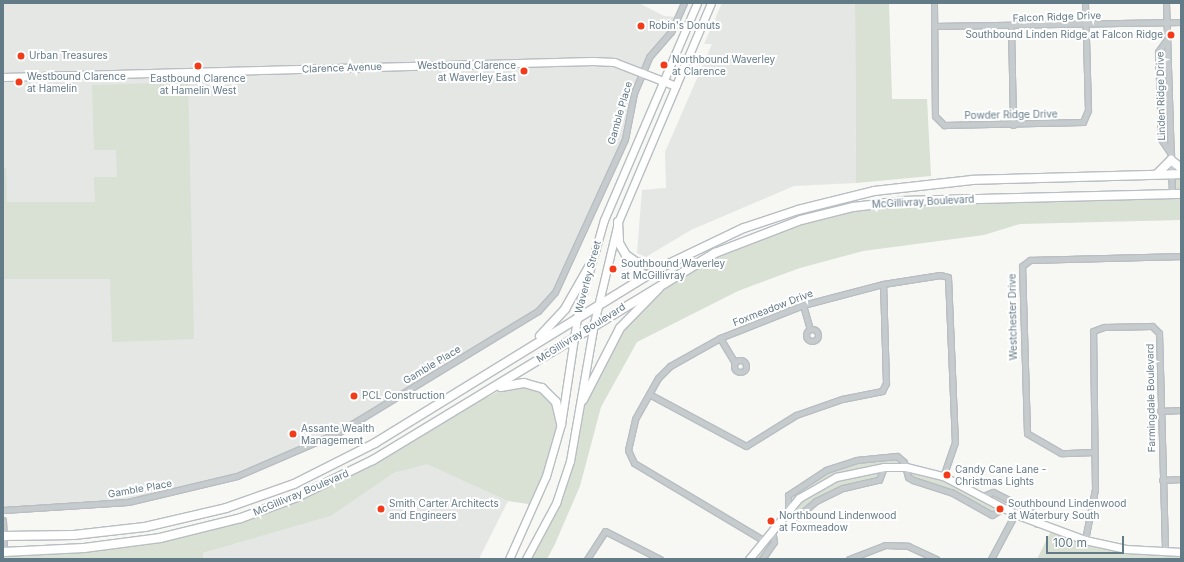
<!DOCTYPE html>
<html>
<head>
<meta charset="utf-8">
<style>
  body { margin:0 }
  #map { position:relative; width:1184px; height:562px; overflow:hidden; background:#f7f7f4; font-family:Inter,sans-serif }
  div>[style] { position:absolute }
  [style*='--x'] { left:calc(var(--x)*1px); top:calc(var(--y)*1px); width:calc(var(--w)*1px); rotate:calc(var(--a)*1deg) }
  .built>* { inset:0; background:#e5e7e5 }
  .green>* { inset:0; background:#d9e0d4 }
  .roads { filter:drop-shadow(1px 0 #b8bec2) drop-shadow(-1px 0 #b8bec2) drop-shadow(0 1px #b8bec2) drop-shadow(0 -1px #b8bec2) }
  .street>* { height:5px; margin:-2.5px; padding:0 2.5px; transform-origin:2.5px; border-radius:2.5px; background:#c6cbcd }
  .street>.ring { margin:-2.5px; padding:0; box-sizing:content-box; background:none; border:5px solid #c6cbcd; border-radius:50% }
  .secondary>* { height:7px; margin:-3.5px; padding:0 3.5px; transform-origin:3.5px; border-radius:3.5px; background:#fff }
  .primary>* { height:8px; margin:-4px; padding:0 4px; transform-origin:4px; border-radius:4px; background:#fff }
  .dots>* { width:11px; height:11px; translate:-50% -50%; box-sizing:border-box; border:2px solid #fff; border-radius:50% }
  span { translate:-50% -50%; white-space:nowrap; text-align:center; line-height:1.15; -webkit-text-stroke:4px #fff; paint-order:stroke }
  .street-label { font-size:10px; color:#637a87 }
  .poi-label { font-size:10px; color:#637a87 }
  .left { translate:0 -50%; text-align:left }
  .right { translate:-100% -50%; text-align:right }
  .frame { position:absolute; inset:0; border:4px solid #637a87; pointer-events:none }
  .scale { position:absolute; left:1046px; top:536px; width:78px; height:18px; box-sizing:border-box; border:2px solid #637a87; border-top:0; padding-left:5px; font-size:12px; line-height:14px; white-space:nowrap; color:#637a87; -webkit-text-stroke:3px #fff; paint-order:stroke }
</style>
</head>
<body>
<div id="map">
  <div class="built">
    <i style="clip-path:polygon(3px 3px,639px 3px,664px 16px,676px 17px,668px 35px,642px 72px,625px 139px,545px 305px,355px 422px,237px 476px,128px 502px,3px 510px)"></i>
    <i style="clip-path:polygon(722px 3px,855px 3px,856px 183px,794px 186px,691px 230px,646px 257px,637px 253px,642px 190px,666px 188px,665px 152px,712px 44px,704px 44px)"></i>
    <i style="clip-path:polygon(427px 463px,508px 501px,479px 559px,203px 559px,203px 553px,331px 516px,394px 473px)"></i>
  </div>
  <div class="green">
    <i style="clip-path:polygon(855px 3px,889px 3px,892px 99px,927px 99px,931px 176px,856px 183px)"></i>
    <i style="clip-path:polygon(1164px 46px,1167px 145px,1163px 139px,1160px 53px)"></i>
    <i style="clip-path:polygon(188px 82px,194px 339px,112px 342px,110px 279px,3px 279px,3px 168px,6px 168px,7px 202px,95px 202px,94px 177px,117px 177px,116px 150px,94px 150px,92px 85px)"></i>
    <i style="clip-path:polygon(1170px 174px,1181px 174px,1181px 220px,1020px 224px,984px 235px,863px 251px,800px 268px,738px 291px,637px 342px,601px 407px,580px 486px,555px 544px,547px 559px,526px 559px,556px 503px,583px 400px,608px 348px,667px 280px,715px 253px,801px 220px,853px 207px,1172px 194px)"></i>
    <i style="clip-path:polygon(513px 384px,548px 393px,561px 424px,530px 516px,528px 504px,508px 501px,427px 464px,394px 473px,331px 516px,203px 553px,203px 559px,3px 559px,3px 520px,4px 551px,115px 545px,275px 506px)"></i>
    <i style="clip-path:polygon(899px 458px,906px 467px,943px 476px,983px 496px,990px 492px,1031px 511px,1037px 524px,1003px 508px,996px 514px,908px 477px,906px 467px,884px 467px,879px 480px,843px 488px,792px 518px,786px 502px,819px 477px,855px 463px)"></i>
    <i style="clip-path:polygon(772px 529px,774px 538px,762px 559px,749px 559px)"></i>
    <i style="clip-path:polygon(1052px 529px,1126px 549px,1181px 552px,1181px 559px,1037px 559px)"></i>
  </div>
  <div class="roads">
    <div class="street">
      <i style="--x:934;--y:3;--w:113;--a:89.5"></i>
      <i style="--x:935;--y:116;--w:13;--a:45"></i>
      <i style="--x:944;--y:125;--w:139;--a:-1.2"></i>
      <i style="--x:1083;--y:122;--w:13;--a:-67"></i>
      <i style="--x:1088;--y:110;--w:107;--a:-91.6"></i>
      <i style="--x:1166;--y:3;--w:191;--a:88.2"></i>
      <i style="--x:934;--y:26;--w:247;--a:-0.9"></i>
      <i style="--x:1011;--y:27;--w:98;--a:88.8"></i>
      <i style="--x:1168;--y:38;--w:17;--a:126"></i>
      <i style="--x:1158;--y:52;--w:87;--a:88"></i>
      <i style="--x:1161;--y:139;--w:18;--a:56"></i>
      <i style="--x:803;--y:305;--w:25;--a:74"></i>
      <i class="ring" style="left:806px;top:329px;width:7px;height:7px"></i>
      <i style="--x:720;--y:338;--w:29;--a:59"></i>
      <i class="ring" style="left:734px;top:360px;width:7px;height:7px"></i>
      <i style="--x:649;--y:394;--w:110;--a:28.2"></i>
      <i style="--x:746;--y:446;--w:59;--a:-31.8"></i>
      <i style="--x:796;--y:415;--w:49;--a:-19.2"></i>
      <i style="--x:842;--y:399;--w:41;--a:-11.3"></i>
      <i style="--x:882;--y:391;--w:9;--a:-63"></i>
      <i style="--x:886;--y:383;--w:99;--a:-91.7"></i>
      <i style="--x:1160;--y:411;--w:21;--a:-3"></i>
      <i style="--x:1094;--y:452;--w:33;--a:178"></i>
      <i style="--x:1061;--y:453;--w:39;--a:-150"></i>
      <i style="--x:1027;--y:433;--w:167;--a:-91.7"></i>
      <i style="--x:1022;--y:266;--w:10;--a:-37"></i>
      <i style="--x:1030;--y:260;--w:151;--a:-1.5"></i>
      <i style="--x:1162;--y:480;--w:19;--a:-3"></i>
      <i style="--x:983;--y:496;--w:11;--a:-22"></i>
      <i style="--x:993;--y:492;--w:42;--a:26.6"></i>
      <i style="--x:1031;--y:511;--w:14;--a:65"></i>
      <i style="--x:788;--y:509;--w:14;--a:-90"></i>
      <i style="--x:788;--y:495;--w:45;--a:-33.3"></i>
      <i style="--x:826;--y:470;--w:32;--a:-18"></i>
      <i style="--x:856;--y:460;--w:41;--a:-5.6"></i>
      <i style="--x:897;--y:456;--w:9;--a:41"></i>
      <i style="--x:904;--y:462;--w:16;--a:75"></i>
      <i style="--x:908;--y:477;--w:6;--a:31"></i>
      <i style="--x:913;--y:480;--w:40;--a:18"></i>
      <i style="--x:951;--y:492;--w:47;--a:29.3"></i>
      <i style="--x:992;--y:515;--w:13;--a:-32"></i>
      <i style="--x:3;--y:510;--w:125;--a:-3.7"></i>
      <i style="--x:128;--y:502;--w:112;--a:-13.4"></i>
      <i style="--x:237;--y:476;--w:111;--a:-23.3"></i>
      <i style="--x:339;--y:432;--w:233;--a:-31.3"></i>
      <i style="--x:538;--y:311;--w:25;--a:-48"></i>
      <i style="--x:555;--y:292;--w:168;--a:-65.4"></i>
      <i style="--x:625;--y:139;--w:47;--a:-78.9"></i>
      <i style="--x:634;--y:93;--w:39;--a:-67"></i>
      <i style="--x:649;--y:57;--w:33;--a:-49"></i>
      <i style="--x:671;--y:32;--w:32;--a:-66"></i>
      <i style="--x:784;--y:513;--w:14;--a:17"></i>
      <i style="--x:797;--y:517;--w:25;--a:-40"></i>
      <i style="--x:816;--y:501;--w:30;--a:-26"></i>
      <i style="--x:843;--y:488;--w:37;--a:-13"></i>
      <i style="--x:879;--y:480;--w:14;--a:-69"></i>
      <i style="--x:3;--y:520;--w:32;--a:88"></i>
      <i style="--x:763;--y:540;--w:150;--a:-149.2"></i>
      <i style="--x:634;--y:463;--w:14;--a:-115"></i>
      <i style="--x:628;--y:450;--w:32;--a:-77"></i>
      <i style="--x:635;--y:419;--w:47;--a:-60.7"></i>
      <i style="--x:658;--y:378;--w:17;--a:-45"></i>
      <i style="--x:670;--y:366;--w:57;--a:-29.2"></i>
      <i style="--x:720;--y:338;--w:89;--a:-21.7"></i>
      <i style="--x:803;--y:305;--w:83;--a:-14.7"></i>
      <i style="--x:883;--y:284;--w:58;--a:-9"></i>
      <i style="--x:940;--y:275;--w:8;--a:14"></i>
      <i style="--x:948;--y:277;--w:165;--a:87.6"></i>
      <i style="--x:955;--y:442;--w:36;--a:109"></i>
      <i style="--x:1085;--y:540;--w:52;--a:-78.9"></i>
      <i style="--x:1095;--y:489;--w:158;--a:-90.7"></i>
      <i style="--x:1093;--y:331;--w:12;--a:-20"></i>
      <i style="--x:1104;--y:327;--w:48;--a:-1.2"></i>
      <i style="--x:1152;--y:326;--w:10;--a:45"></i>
      <i style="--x:1159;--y:333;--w:219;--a:88.4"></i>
      <i style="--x:587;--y:559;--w:33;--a:-57"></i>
      <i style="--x:605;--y:531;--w:62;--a:27"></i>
      <i style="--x:762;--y:559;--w:21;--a:-55"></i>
      <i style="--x:774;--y:542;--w:13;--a:-99"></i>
      <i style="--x:849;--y:559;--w:39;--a:-21"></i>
      <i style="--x:885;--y:545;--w:23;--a:2"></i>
      <i style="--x:908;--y:546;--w:31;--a:25"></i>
      <i style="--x:991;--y:559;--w:51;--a:-61.9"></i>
    </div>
    <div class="secondary">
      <i style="--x:3;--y:77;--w:590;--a:-1.55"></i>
      <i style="--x:593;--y:61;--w:21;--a:3"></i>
      <i style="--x:614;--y:62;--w:66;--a:21.2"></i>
      <i style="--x:509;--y:559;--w:91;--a:-66"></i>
      <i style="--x:546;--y:476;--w:54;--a:-73.9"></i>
      <i style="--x:561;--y:424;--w:114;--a:-81.4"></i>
      <i style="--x:578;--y:311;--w:95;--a:-74.1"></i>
      <i style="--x:604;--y:220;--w:236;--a:-66.8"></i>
      <i style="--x:526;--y:559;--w:64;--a:-61.8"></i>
      <i style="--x:556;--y:503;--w:44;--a:-71.6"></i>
      <i style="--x:570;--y:461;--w:140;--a:-80.1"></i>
      <i style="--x:594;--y:323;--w:104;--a:-76.6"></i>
      <i style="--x:618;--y:222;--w:238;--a:-67"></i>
      <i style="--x:749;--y:559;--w:79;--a:-50.7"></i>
      <i style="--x:799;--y:498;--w:43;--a:-29.6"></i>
      <i style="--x:836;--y:477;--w:49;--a:-11.8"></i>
      <i style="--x:884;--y:467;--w:22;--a:0"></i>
      <i style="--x:906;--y:467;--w:38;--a:14"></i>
      <i style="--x:943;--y:476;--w:81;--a:27.8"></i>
      <i style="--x:1015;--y:514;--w:75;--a:20.4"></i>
      <i style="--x:1085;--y:540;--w:42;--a:12.4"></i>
      <i style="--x:1126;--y:549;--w:55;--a:3.1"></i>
    </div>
    <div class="primary">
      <i style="--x:1157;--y:174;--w:20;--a:-45"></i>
      <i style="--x:1171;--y:160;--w:13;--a:39"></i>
      <i style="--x:618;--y:222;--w:21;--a:87"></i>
      <i style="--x:619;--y:243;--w:14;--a:60"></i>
      <i style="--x:626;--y:255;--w:12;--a:35"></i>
      <i style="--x:636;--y:262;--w:25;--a:14"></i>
      <i style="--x:540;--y:336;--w:37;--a:-47"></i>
      <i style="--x:565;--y:309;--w:48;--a:-60.3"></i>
      <i style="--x:501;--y:387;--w:23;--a:-10"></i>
      <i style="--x:524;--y:383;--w:19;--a:16"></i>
      <i style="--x:542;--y:388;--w:20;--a:45"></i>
      <i style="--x:556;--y:402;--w:23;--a:77"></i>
      <i style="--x:583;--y:400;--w:81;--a:-62.8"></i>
      <i style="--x:620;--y:328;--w:56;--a:-45.7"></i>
      <i style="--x:3;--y:536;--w:71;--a:-0.8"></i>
      <i style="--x:74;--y:535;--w:71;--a:-6.4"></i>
      <i style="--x:145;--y:527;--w:83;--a:-13.2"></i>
      <i style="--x:226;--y:508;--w:72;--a:-19.4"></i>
      <i style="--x:294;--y:484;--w:91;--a:-26.8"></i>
      <i style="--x:375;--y:443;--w:334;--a:-31.6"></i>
      <i style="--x:660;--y:268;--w:93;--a:-25.5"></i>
      <i style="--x:744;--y:228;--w:57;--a:-18.4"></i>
      <i style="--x:798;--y:210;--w:78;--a:-14"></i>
      <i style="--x:874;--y:191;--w:99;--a:-6.4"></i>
      <i style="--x:972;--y:180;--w:209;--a:-1.6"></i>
      <i style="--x:3;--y:552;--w:81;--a:-2.8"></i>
      <i style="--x:84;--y:548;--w:77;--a:-7.5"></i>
      <i style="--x:160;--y:538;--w:83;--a:-13.9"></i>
      <i style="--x:241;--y:518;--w:60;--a:-20.6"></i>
      <i style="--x:297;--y:497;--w:85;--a:-26"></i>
      <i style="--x:373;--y:460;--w:400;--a:-31.2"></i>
      <i style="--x:715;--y:253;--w:92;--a:-21"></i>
      <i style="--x:801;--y:220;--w:54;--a:-14"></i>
      <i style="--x:853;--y:207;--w:52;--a:-6.6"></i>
      <i style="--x:905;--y:201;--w:276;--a:-1.5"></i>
    </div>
  </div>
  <div class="dots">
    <i style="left:641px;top:26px;background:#f23b18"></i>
    <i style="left:1171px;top:35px;background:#f23b18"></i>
    <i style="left:21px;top:56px;background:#f23b18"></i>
    <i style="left:664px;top:65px;background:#f23b18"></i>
    <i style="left:198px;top:66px;background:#f23b18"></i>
    <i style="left:524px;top:71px;background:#f23b18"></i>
    <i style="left:19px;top:82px;background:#f23b18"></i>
    <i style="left:613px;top:269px;background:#f23b18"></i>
    <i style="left:354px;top:396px;background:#f23b18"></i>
    <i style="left:293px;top:434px;background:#f23b18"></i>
    <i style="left:947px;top:475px;background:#f23b18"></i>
    <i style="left:381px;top:509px;background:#f23b18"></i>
    <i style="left:1000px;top:509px;background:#f23b18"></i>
    <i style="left:771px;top:521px;background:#f23b18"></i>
  </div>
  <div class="street-label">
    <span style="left:1057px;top:17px;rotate:-2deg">Falcon Ridge Drive</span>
    <span style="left:342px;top:68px;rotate:-2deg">Clarence Avenue</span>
    <span style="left:1161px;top:96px;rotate:-91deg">Linden Ridge Drive</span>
    <span style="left:620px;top:113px;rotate:-74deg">Gamble Place</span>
    <span style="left:1011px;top:115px;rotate:-1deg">Powder Ridge Drive</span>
    <span style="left:923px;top:202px;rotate:-3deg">McGillivray Boulevard</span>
    <span style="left:588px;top:277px;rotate:-75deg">Waverley Street</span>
    <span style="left:773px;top:308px;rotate:-21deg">Foxmeadow Drive</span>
    <span style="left:1013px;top:317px;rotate:-91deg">Westchester Drive</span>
    <span style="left:581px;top:333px;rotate:-32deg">McGillivray Boulevard</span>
    <span style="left:432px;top:365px;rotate:-31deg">Gamble Place</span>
    <span style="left:1151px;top:398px;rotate:-91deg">Farmingdale Boulevard</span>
    <span style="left:140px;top:489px;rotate:-10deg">Gamble Place</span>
    <span style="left:301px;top:493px;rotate:-23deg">McGillivray Boulevard</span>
  </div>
  <div class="poi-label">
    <span class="left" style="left:649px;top:26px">Robin's Donuts</span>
    <span class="right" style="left:1163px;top:35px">Southbound Linden Ridge at Falcon Ridge</span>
    <span class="left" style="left:29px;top:56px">Urban Treasures</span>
    <span class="left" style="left:672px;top:65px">Northbound Waverley<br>at Clarence</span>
    <span class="right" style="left:516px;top:71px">Westbound Clarence<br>at Waverley East</span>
    <span class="left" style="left:27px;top:82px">Westbound Clarence<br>at Hamelin</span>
    <span style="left:198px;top:84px">Eastbound Clarence<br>at Hamelin West</span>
    <span class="left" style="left:621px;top:269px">Southbound Waverley<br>at McGillivray</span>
    <span class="left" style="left:362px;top:396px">PCL Construction</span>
    <span class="left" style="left:301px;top:434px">Assante Wealth<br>Management</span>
    <span class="left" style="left:955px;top:475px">Candy Cane Lane -<br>Christmas Lights</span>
    <span class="left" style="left:389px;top:509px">Smith Carter Architects<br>and Engineers</span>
    <span class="left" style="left:1008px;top:509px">Southbound Lindenwood<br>at Waterbury South</span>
    <span class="left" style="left:779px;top:521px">Northbound Lindenwood<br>at Foxmeadow</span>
  </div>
  <div class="frame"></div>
  <div class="scale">100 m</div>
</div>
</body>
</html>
